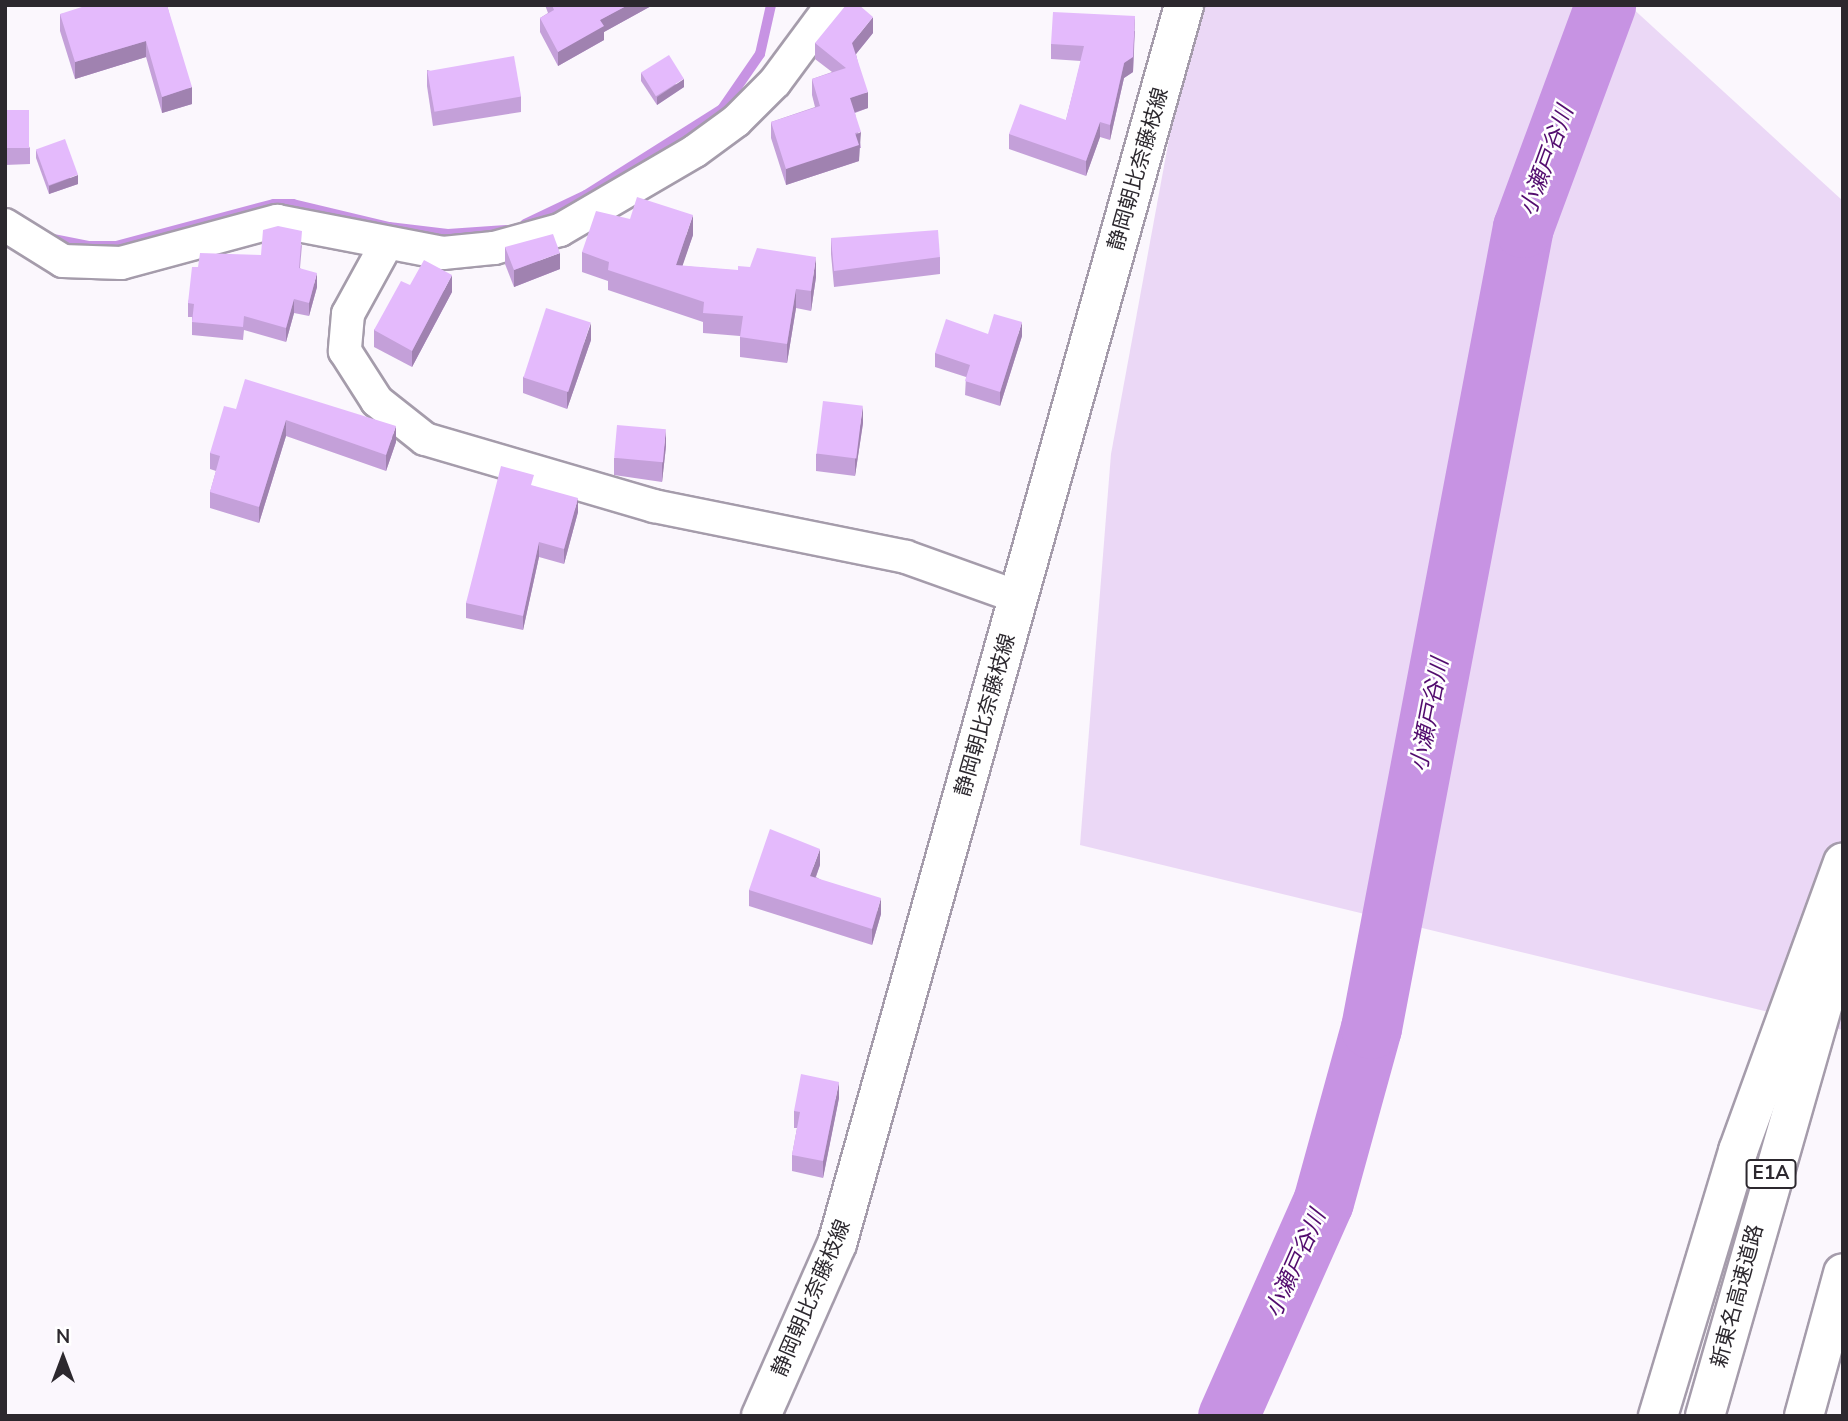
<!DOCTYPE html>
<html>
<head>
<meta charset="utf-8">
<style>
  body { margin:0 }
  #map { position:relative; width:1848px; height:1421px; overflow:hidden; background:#fbf7fd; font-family:"Nunito Sans","Noto Sans JP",sans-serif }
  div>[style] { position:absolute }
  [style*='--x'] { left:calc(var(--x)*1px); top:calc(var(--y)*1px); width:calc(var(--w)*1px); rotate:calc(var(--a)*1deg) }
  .green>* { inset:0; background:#ebd8f6 }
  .stream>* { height:10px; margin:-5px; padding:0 5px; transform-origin:5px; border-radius:5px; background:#c793e3 }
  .river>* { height:61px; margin:-30.5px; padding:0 30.5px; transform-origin:30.5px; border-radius:30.5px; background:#c793e3 }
  .roads { filter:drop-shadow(2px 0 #a59cab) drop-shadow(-2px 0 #a59cab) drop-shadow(0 2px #a59cab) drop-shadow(0 -2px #a59cab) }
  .minor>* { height:32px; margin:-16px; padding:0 16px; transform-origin:16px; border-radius:16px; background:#fff }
  .secondary>* { height:38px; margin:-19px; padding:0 19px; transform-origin:19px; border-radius:19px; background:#fff }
  .motorway>* { height:38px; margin:-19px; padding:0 19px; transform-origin:19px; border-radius:19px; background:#fff }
  .wall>* { inset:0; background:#c4a0d9 }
  .shaded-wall>* { inset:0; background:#a082b0 }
  .building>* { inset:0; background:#e4bafc; transform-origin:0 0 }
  span { translate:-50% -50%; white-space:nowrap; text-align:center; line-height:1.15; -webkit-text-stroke:5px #fff; paint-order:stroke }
  .shield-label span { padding:2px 5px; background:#fff; border:2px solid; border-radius:5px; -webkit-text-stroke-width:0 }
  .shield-label { font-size:19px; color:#2c282e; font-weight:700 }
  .street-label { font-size:21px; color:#2c282e }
  .water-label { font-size:23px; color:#520c6e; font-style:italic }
  .frame { position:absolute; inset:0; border:7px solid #2c282e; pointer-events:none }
  .north { position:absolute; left:28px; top:1323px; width:70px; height:70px; -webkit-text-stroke:5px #fff; paint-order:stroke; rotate:0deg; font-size:19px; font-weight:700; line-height:28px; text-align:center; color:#2c282e }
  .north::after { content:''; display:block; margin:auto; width:24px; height:32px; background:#2c282e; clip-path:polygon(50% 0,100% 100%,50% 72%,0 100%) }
</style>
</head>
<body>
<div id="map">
  <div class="green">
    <i style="clip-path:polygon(1204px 5px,1629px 5px,1843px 201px,1843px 1030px,1080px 845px,1111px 454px,1183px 63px)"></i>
  </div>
  <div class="stream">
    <i style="--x:525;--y:224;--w:68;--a:-25.4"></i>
    <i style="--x:586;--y:195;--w:161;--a:-32.3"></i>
    <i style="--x:722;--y:109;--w:67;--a:-55.4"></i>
    <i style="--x:760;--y:54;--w:50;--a:-77.3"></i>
    <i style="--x:53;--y:239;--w:36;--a:11"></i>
    <i style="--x:88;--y:246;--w:28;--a:0"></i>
    <i style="--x:116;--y:246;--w:163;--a:-14.9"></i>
    <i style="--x:274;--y:204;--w:19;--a:0"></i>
    <i style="--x:293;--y:204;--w:99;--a:13.5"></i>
    <i style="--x:389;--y:227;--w:59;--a:6.8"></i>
    <i style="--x:448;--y:234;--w:58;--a:-3.9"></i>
  </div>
  <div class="river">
    <i style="--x:1228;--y:1416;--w:234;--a:-66.1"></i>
    <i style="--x:1323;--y:1202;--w:180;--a:-74.6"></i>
    <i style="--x:1371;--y:1028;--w:815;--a:-79.26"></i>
    <i style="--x:1523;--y:227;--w:237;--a:-69.7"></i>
  </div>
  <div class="roads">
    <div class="minor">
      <i style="--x:5;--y:225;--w:68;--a:31.8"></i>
      <i style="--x:63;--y:261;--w:58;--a:2"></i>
      <i style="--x:121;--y:263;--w:162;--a:-15.1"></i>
      <i style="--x:277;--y:221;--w:169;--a:10.9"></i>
      <i style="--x:443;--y:253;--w:51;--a:-5.6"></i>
      <i style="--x:494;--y:248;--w:68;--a:-15.3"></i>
      <i style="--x:560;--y:230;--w:156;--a:-30.3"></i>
      <i style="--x:695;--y:151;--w:51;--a:-36.2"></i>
      <i style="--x:736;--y:121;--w:55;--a:-45"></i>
      <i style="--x:775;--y:82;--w:96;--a:-53.5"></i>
      <i style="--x:387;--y:243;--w:81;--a:118.8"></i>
      <i style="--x:348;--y:314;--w:37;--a:95"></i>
      <i style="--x:345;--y:351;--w:59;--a:57.4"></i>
      <i style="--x:377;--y:401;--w:61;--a:38.4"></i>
      <i style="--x:425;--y:439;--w:239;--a:16.3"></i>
      <i style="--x:654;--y:506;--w:257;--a:11.4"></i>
      <i style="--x:906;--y:557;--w:119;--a:19.7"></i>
    </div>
    <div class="secondary">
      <i style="--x:761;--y:1416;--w:188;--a:-66.2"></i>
      <i style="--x:837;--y:1244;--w:1287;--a:-74.35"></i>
    </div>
    <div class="motorway">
      <i style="--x:1658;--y:1416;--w:277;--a:-73.2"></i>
      <i style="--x:1738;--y:1151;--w:307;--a:-70"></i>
      <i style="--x:1705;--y:1416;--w:501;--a:-74.02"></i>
      <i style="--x:1804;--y:1416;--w:148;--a:-74.7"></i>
    </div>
  </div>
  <div class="wall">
    <i style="clip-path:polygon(167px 5px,192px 104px,162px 113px,146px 57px,75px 79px,60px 31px,60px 14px)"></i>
    <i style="clip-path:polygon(545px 5px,653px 5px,604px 32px,604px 40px,558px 66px,540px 32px,540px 18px,548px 13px)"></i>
    <i style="clip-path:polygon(1135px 31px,1133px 72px,1124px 78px,1110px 140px,1100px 137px,1086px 176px,1009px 149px,1009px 134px,1066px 120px,1081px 61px,1051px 59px,1051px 44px)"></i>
    <i style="clip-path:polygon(873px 33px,856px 54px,868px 108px,855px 113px,861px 148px,859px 148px,859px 161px,786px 185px,771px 138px,771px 122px,815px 107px,812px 95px,812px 79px,832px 72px,815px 59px,815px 43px)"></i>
    <i style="clip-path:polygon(427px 70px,521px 96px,521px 112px,433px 126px,427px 86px)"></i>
    <i style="clip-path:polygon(641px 73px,684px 87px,657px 105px,641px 81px)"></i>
    <i style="clip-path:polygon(5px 110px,30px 148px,30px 164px,5px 165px)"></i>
    <i style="clip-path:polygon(36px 150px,78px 184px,49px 194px,36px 158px)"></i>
    <i style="clip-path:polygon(693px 235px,682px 266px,816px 277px,811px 311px,796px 308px,787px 363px,740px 357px,740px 336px,703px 333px,703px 322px,608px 290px,608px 281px,582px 272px,582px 252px)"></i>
    <i style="clip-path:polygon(831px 238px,940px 257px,940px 274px,834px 287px,831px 254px)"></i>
    <i style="clip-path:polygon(302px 245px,300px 268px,317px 287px,309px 316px,294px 313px,286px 342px,244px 330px,243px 340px,192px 335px,192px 317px,188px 317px,188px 303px,198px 267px,261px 255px)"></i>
    <i style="clip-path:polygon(505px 247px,560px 269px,514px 287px,505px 264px)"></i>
    <i style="clip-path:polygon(410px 285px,452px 292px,412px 367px,374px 347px,374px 330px)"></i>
    <i style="clip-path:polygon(988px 334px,1022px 336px,1000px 406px,965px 395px,966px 377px,935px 367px,935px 353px)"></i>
    <i style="clip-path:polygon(591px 340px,567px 409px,523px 393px,523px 377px)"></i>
    <i style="clip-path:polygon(236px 409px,396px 442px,386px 471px,286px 436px,259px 523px,210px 508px,210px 492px,216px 471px,210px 469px,210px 453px)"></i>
    <i style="clip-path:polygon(863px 423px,855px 476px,816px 471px,816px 454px)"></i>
    <i style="clip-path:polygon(666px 446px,662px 482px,614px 475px,614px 458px)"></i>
    <i style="clip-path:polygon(534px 486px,578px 512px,564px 564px,539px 557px,523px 630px,466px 618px,466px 603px)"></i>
    <i style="clip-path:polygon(820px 865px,816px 877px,881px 914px,872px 945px,749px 906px,749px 890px)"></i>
    <i style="clip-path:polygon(839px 1098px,823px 1178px,792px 1171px,792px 1155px,797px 1128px,794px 1128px,794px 1111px)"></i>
  </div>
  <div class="shaded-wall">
    <i style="clip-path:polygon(628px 5px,653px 5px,604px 32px,604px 40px,558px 66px,558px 52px,600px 20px)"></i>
    <i style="clip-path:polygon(1135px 16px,1133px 72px,1124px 78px,1110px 140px,1110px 125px)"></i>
    <i style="clip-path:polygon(873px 17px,873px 33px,852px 59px,852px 43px)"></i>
    <i style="clip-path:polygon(146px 41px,146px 57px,75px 79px,75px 62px)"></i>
    <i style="clip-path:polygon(684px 79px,684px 87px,657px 105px,657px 97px)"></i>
    <i style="clip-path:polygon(192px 87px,192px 104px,162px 113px,162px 97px)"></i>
    <i style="clip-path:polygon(868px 92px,868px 108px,850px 114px,850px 98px)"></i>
    <i style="clip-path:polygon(1100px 122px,1100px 137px,1086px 176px,1086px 161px)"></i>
    <i style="clip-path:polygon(861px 132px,859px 161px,786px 185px,786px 169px)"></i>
    <i style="clip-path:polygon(78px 175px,78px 184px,49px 194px,49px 186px)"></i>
    <i style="clip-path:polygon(693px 215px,693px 235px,676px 285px,676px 265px)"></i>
    <i style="clip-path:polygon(560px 253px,560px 269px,514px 287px,514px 270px)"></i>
    <i style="clip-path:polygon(816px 257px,816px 277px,811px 311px,811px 291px)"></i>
    <i style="clip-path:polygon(317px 273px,317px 287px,309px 316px,309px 303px)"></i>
    <i style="clip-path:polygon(452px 275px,452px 292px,412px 367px,412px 351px)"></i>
    <i style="clip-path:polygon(796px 289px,796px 308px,787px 363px,787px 344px)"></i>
    <i style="clip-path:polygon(294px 299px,294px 313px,286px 342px,286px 328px)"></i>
    <i style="clip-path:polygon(1022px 322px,1022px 336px,1000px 406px,1000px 392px)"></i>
    <i style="clip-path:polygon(591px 323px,591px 340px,567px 409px,567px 392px)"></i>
    <i style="clip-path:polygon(863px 406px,863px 423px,855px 476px,855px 459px)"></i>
    <i style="clip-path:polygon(286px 420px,286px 436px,259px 523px,259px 507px)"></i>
    <i style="clip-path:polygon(396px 426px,396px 442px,386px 471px,386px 455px)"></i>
    <i style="clip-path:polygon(666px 429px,666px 446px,662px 482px,662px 466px)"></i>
    <i style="clip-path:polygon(578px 498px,578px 512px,564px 564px,564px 549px)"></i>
    <i style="clip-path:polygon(539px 542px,539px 557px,523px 630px,523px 616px)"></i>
    <i style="clip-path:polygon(820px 849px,820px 865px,810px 892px,810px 876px)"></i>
    <i style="clip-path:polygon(881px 898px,881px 914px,872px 945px,872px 929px)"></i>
    <i style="clip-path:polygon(839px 1082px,839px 1098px,823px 1178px,823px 1161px)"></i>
  </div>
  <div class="building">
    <i style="clip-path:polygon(88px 5px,167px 5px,192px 87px,162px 97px,146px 41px,75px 62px,60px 14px)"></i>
    <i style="clip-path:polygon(552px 5px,628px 5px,600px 20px,604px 26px,558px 52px,540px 18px,554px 10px)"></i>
    <i style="clip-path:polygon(846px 5px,859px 5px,873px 17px,852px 43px,868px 92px,850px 98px,861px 132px,855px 133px,859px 145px,786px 169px,771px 122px,820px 106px,812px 79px,846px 68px,815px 43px)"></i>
    <i style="clip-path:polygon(1053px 12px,1135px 16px,1133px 57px,1124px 63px,1110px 125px,1100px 122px,1086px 161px,1009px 134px,1020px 104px,1066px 120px,1084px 46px,1051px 44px)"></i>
    <i style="left:669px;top:55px;width:28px;height:33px;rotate:58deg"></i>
    <i style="left:514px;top:56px;width:41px;height:88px;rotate:80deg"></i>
    <i style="left:5px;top:110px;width:24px;height:38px"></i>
    <i style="left:65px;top:139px;width:38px;height:31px;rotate:70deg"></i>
    <i style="clip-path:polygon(637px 197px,693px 215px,676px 265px,738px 270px,738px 266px,750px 267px,757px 248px,816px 257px,811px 291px,796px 289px,787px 344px,740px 337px,743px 316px,703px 313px,704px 302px,608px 270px,609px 262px,582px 252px,596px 211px,630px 219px)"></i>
    <i style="clip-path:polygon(278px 226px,302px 231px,299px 268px,317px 273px,309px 303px,294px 299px,286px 328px,244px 316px,243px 327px,192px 322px,194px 304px,188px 303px,192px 267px,198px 267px,200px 253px,261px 255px,263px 230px)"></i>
    <i style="clip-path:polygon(938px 230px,940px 257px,834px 271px,831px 238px)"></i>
    <i style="clip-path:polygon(553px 234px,560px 253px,514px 270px,505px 247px)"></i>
    <i style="clip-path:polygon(424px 260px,452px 275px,412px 351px,374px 330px,401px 281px,410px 285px)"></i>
    <i style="left:546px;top:308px;width:47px;height:73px;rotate:18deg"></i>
    <i style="clip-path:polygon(994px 314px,1022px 322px,1000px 392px,965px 381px,970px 365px,935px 353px,946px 319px,988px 334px)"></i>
    <i style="clip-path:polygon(245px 379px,396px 426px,386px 455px,286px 420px,259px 507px,210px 492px,220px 456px,210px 453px,224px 406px,236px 409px)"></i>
    <i style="left:823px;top:401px;width:40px;height:53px;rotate:7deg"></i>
    <i style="left:617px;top:425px;width:49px;height:33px;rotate:5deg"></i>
    <i style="clip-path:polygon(501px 466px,534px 475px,531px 485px,578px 498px,564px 549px,539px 542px,523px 616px,466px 603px)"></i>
    <i style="clip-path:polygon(770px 829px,820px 849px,810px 876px,881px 898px,872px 929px,749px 890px)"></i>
    <i style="clip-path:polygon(801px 1074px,839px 1082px,823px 1161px,792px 1155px,800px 1112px,794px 1111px)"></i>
  </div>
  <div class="shield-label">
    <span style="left:1771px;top:1174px">E1A</span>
  </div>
  <div class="street-label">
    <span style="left:1138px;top:169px;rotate:-74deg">静岡朝比奈藤枝線</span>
    <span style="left:985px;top:715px;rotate:-74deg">静岡朝比奈藤枝線</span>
    <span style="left:1737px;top:1296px;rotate:-75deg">新東名高速道路</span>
    <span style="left:811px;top:1298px;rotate:-67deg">静岡朝比奈藤枝線</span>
  </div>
  <div class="water-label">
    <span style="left:1547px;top:161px;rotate:-70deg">小瀬戸谷川</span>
    <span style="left:1430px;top:715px;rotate:-79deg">小瀬戸谷川</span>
    <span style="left:1296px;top:1264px;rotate:-66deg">小瀬戸谷川</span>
  </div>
  <div class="frame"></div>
  <div class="north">N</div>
</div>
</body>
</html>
